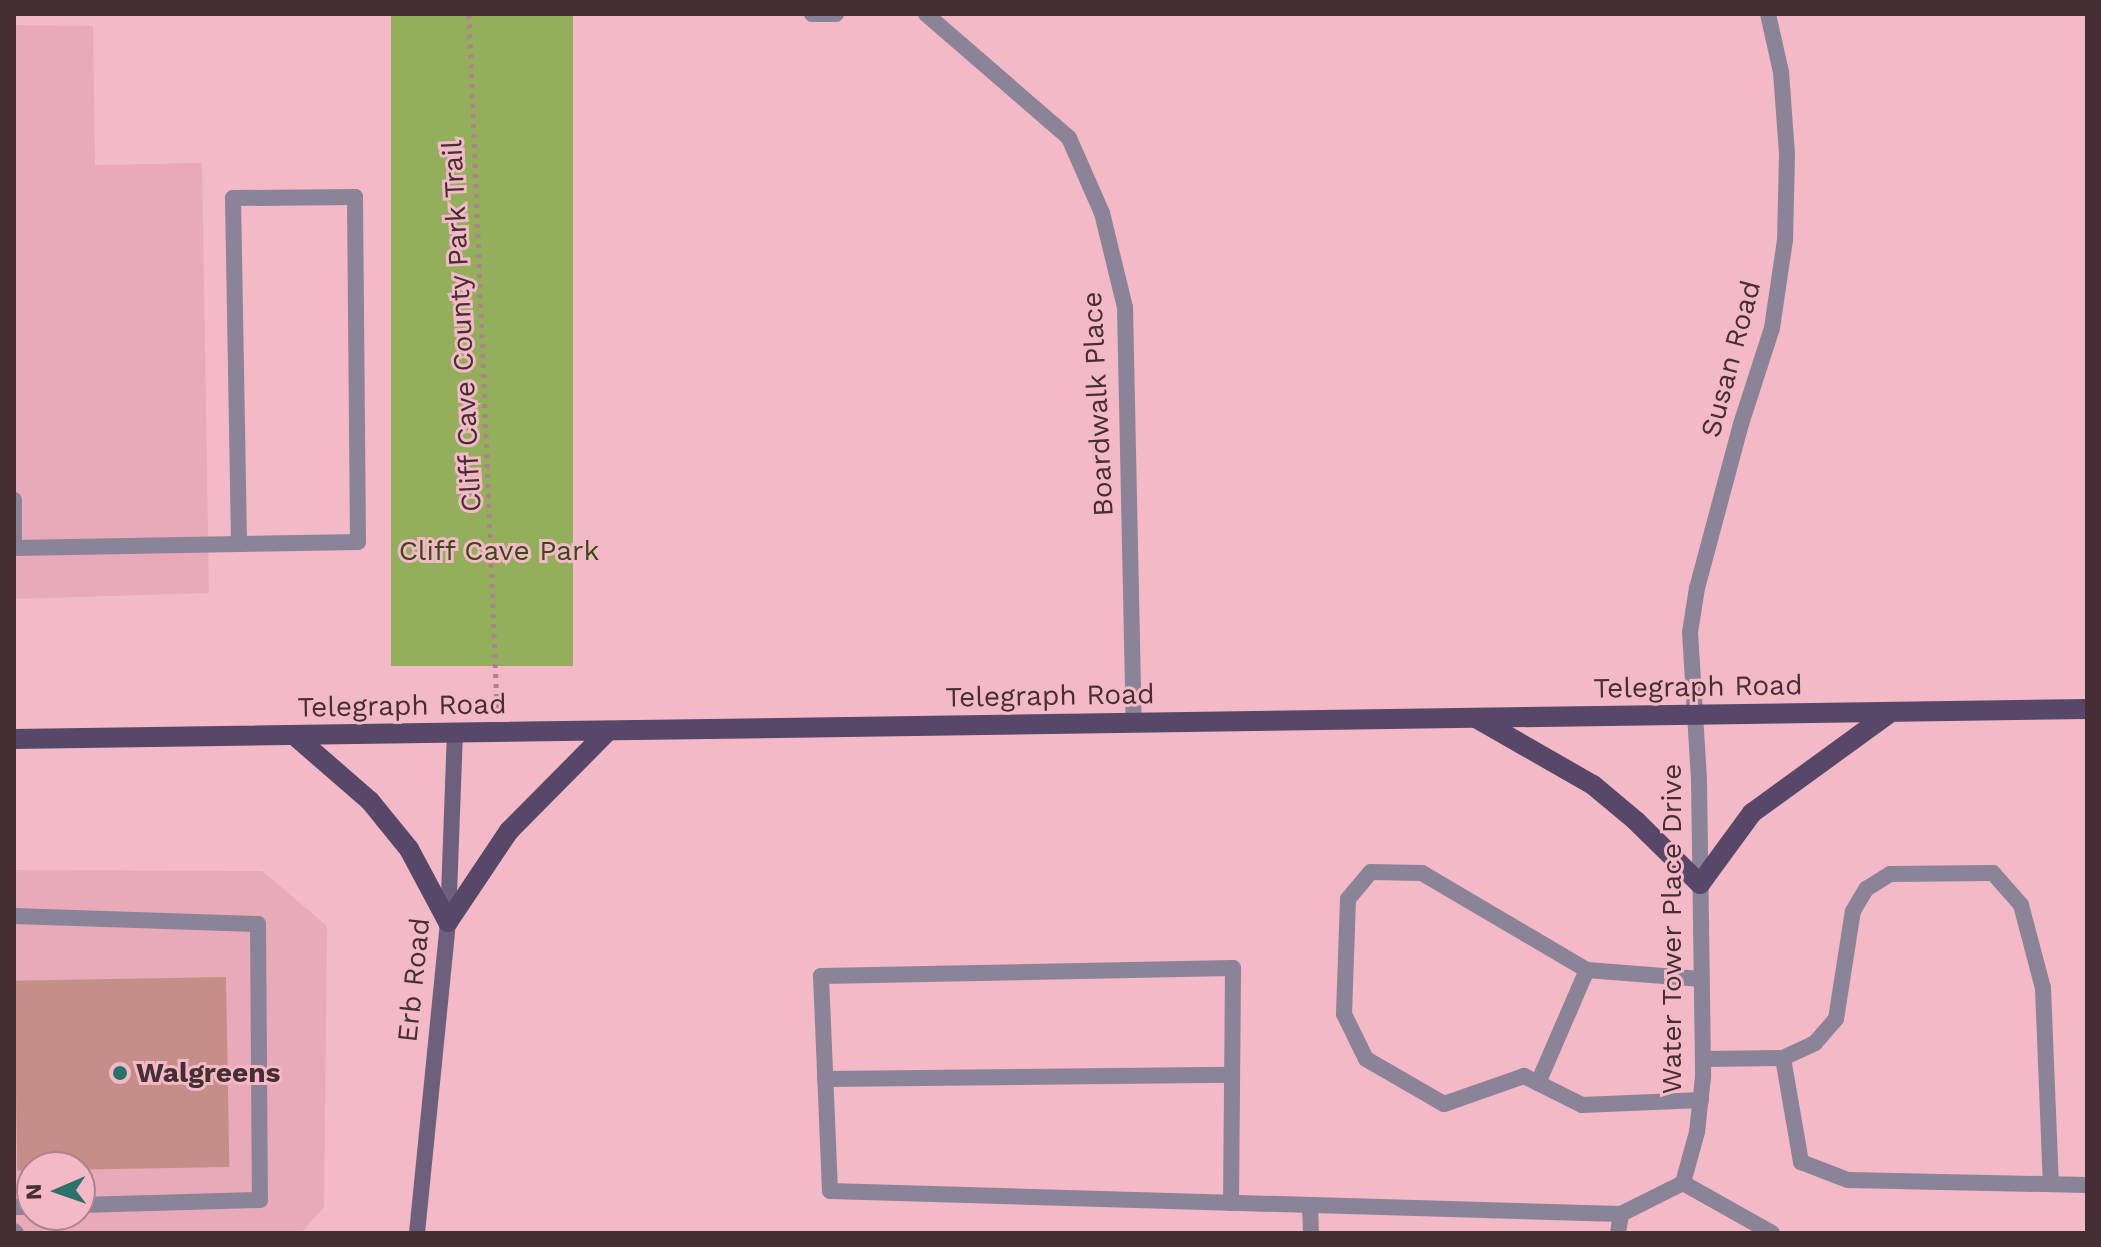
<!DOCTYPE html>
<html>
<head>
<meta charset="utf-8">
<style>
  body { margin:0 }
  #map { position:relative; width:2101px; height:1247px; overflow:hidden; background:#f3b9c6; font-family:"Work Sans",sans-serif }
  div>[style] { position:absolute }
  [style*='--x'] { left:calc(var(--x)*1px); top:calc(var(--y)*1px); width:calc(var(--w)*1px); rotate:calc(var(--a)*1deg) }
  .built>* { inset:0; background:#e8aab8 }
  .green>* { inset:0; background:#93af5c; transform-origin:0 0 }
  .building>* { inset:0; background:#c58e89; transform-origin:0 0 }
  .path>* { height:5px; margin-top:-2.5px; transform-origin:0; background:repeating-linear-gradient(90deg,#ae828c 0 4px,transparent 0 10px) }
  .lane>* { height:16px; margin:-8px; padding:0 8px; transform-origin:8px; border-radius:8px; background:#8b8397 }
  .street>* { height:16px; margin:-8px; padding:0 8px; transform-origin:8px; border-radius:8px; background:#8b8397 }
  .secondary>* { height:16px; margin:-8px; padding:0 8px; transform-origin:8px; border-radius:8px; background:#6c607c }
  .primary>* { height:20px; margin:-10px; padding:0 10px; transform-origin:10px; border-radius:10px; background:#574869 }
  .dots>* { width:22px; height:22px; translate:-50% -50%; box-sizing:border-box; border:4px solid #f3b9c6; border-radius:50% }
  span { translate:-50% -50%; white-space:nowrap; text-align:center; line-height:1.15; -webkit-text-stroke:6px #f3b9c6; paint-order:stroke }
  .street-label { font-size:28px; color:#462f34 }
  .park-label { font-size:28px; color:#3a4a16 }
  .poi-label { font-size:28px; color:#462f34; font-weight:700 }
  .left { translate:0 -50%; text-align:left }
  .frame { position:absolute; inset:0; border:16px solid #462f34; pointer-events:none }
  .north { position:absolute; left:16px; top:1151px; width:80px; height:80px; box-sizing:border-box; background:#f3b9c6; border:2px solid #ae828c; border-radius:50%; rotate:268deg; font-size:22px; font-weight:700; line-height:32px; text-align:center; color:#462f34 }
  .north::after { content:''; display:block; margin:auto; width:28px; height:36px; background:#2b726a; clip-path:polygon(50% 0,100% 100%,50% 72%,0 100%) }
</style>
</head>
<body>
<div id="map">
  <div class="built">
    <i style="clip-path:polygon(14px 25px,93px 26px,95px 165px,202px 163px,209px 593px,14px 599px)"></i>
    <i style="clip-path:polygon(evenodd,14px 870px,262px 871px,327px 926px,324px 1207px,301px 1233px,14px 1233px,14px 870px,32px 1167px,80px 1167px,80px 1215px,32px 1215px,32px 1167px)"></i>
  </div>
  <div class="green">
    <i style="left:391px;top:14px;width:182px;height:652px"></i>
  </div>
  <div class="building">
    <i style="left:226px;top:977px;width:190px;height:212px;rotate:89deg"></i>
  </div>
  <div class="path">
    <i style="--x:469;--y:14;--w:695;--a:87.69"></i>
  </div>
  <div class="lane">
    <i style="--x:14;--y:500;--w:48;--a:90"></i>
    <i style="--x:15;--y:548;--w:224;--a:-1"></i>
    <i style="--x:239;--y:544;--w:119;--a:-1"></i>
    <i style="--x:358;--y:542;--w:345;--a:-90.5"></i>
    <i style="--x:355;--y:197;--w:122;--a:179.5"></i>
    <i style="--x:233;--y:198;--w:346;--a:89"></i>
    <i style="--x:14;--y:916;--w:244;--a:1.9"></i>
    <i style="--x:258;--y:924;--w:276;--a:89.6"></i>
    <i style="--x:260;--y:1200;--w:180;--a:178.4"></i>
    <i style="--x:1783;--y:1058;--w:35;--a:-25"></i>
    <i style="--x:1815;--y:1043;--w:32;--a:-49"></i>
    <i style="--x:1836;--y:1019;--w:109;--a:-81.1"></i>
    <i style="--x:1853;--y:911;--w:26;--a:-59"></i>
    <i style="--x:1866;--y:889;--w:28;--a:-32"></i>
    <i style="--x:1890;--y:874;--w:103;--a:-0.6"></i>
    <i style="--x:1993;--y:873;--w:43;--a:48.8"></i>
    <i style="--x:2021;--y:905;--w:86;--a:75.2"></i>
    <i style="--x:2043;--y:988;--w:196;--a:87.7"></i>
    <i style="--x:1703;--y:1059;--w:80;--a:-0.7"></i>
    <i style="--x:1783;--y:1058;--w:106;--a:80.2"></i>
    <i style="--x:1801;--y:1162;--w:50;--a:21"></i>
    <i style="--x:1848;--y:1180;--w:239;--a:1.2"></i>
    <i style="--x:825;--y:1079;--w:407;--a:-0.6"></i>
    <i style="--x:1538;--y:1083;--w:123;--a:-66.6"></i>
    <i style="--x:1701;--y:1100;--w:119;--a:177.6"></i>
    <i style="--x:1582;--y:1105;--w:65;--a:-153.4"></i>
    <i style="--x:1524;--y:1076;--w:85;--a:160.7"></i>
    <i style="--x:1444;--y:1104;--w:90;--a:-150"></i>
    <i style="--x:1366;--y:1059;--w:50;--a:-116.1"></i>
    <i style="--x:1344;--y:1014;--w:115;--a:-88"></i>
    <i style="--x:1348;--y:899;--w:35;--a:-50"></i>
    <i style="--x:1371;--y:872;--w:51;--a:1.1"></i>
    <i style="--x:1422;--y:873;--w:191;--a:30.5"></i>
    <i style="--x:1587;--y:970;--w:115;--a:4.5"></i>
    <i style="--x:1231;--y:1203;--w:235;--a:-89.5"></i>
    <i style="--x:1233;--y:968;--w:412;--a:178.9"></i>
    <i style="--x:821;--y:976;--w:215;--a:87.6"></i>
    <i style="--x:830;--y:1191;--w:791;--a:1.67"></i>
    <i style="--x:1621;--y:1214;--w:69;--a:-26.6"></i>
    <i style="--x:1310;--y:1205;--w:28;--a:88"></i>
    <i style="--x:14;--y:1207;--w:18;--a:0"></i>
    <i style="--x:14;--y:1231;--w:3;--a:45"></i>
    <i style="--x:1618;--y:1233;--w:19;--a:-81"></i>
  </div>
  <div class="street">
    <i style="--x:812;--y:14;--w:24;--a:0"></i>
    <i style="--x:926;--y:14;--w:189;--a:40.9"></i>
    <i style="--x:1069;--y:138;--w:82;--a:66.3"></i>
    <i style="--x:1102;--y:213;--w:97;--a:76.3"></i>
    <i style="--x:1125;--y:307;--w:415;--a:88.8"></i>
    <i style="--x:1768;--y:14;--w:59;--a:77.4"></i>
    <i style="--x:1781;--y:72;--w:82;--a:85.8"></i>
    <i style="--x:1787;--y:154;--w:86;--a:91.3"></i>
    <i style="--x:1785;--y:240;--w:89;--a:98.4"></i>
    <i style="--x:1772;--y:328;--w:101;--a:107.9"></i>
    <i style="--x:1741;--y:424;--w:170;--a:105"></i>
    <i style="--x:1697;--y:588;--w:45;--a:99"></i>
    <i style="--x:1690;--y:632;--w:148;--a:86.5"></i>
    <i style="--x:1699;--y:780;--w:297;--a:89.2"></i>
    <i style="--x:1703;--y:1077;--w:55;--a:96.2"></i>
    <i style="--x:1697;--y:1132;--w:53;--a:105.4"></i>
    <i style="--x:1683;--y:1183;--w:102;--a:29.3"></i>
  </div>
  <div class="secondary">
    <i style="--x:417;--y:1233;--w:313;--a:-84.3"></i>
    <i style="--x:448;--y:922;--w:189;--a:-87.9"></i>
  </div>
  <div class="primary">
    <i style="--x:1476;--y:718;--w:135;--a:29.8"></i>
    <i style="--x:1593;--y:785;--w:56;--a:39.9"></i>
    <i style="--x:1636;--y:821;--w:90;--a:44.5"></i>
    <i style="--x:1700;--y:884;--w:88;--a:-53.8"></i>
    <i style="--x:1752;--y:813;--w:172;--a:-36"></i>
    <i style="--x:294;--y:735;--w:101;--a:41"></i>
    <i style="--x:370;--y:801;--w:62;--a:50.9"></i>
    <i style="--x:409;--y:849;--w:83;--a:61.9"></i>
    <i style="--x:448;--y:922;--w:110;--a:-56.2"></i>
    <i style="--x:509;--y:831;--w:141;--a:-45.3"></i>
    <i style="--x:14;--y:739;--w:2073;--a:-0.83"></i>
  </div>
  <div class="dots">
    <i style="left:120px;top:1073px;background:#2b726a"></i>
  </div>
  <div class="street-label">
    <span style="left:462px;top:326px;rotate:-93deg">Cliff Cave County Park Trail</span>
    <span style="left:1731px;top:359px;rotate:-75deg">Susan Road</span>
    <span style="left:1098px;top:404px;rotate:-93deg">Boardwalk Place</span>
    <span style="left:1698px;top:687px;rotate:-1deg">Telegraph Road</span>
    <span style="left:1050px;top:696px;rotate:-1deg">Telegraph Road</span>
    <span style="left:402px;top:706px;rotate:-1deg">Telegraph Road</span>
    <span style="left:1672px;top:929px;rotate:-90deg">Water Tower Place Drive</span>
    <span style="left:414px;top:980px;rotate:-84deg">Erb Road</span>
  </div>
  <div class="park-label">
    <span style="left:499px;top:551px">Cliff Cave Park</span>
  </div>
  <div class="poi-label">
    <span class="left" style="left:136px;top:1073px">Walgreens</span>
  </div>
  <div class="frame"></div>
  <div class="north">N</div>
</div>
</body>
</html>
